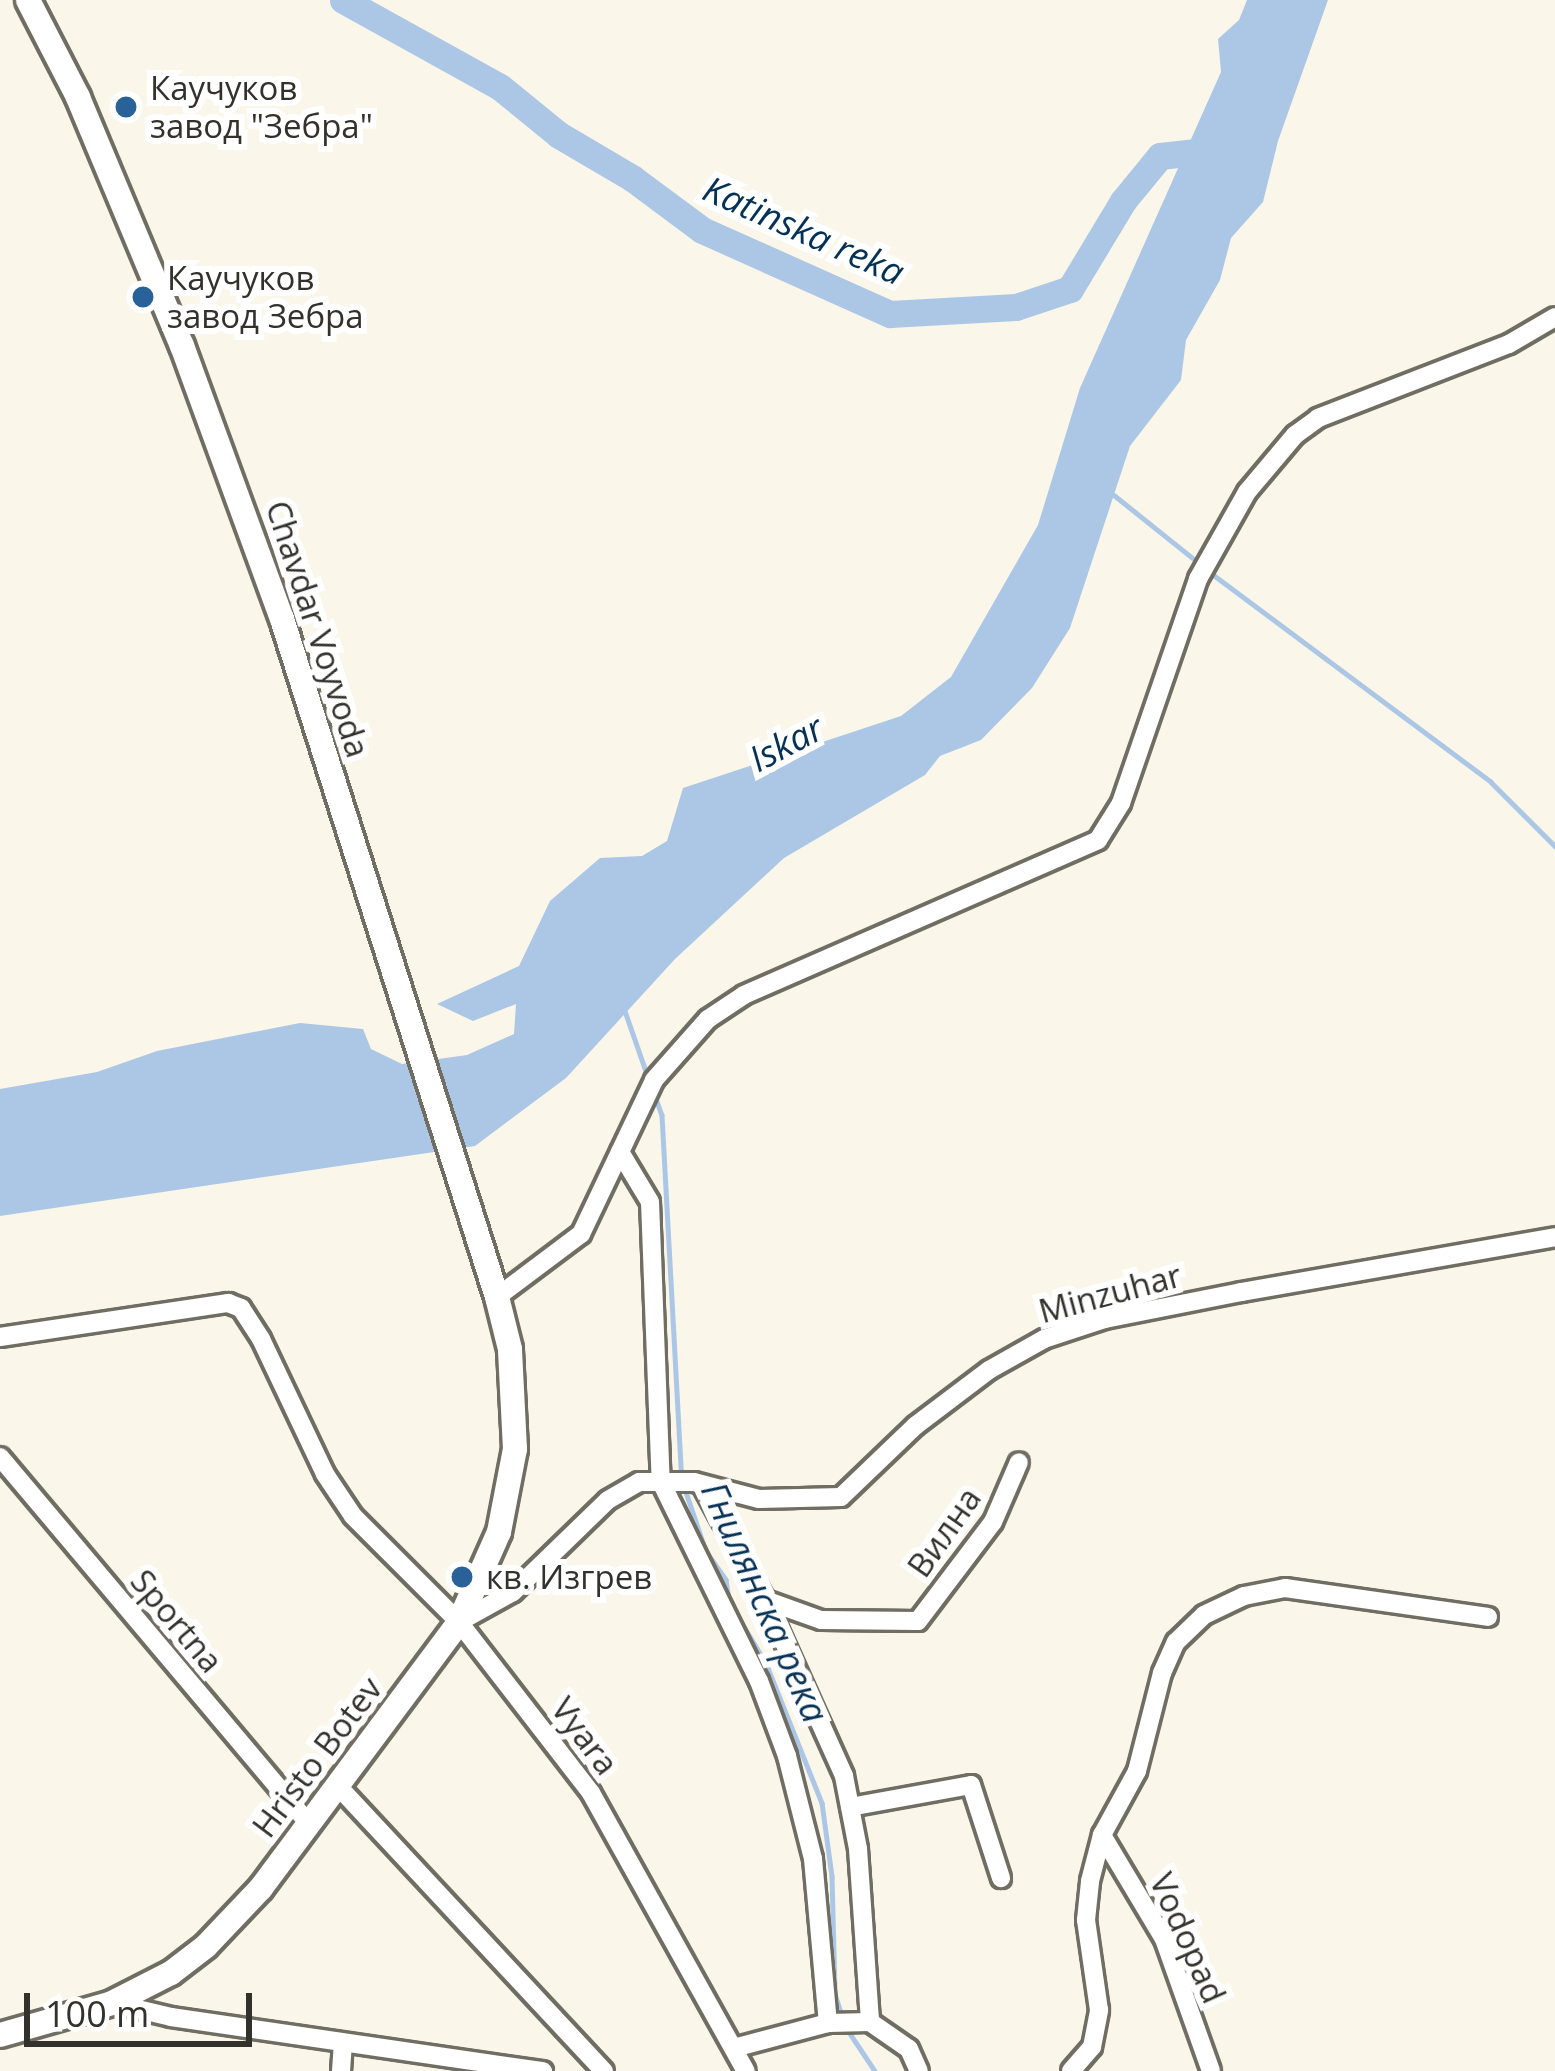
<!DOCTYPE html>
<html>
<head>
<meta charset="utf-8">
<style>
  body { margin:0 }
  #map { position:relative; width:1555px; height:2071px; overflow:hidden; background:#faf6e9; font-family:"Open Sans",sans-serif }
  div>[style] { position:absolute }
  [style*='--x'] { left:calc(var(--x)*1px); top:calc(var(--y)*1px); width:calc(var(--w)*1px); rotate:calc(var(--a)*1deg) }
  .water>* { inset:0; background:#acc7e5 }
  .stream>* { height:4.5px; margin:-2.25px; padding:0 2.25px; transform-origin:2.25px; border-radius:2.25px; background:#acc7e5 }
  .river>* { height:27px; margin:-13.5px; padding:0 13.5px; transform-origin:13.5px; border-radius:13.5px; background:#acc7e5 }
  .roads { filter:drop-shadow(3px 0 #706d62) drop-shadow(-3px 0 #706d62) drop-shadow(0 3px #706d62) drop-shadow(0 -3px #706d62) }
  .minor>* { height:18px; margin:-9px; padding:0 9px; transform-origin:9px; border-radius:9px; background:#fff }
  .tertiary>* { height:24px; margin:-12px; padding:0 12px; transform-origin:12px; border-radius:12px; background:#fff }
  .dots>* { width:33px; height:33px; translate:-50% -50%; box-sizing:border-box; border:6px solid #fff; border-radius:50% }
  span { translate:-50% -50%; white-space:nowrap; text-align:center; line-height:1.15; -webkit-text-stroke:12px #fff; paint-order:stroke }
  .poi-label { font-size:33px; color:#32312c }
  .left { translate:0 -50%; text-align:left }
  .street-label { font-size:33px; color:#32312c }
  .water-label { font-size:36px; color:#063157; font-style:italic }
  .scale { position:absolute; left:24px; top:1993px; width:228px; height:54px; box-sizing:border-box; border:6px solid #32312c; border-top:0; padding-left:15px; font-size:36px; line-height:42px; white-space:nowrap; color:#32312c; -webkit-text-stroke:9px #fff; paint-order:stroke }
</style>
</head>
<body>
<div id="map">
  <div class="water">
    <i style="clip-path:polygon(1247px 0,1328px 0,1278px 141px,1263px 202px,1231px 238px,1220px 280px,1186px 340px,1181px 380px,1130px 446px,1070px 628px,1032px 688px,981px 740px,940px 756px,925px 775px,784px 858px,675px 959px,566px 1078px,475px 1146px,0 1216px,0 1089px,97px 1072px,157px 1051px,300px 1023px,363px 1029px,371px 1049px,402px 1064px,467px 1055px,514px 1034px,516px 1004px,473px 1021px,437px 1004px,519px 966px,550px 901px,600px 858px,642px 856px,667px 841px,683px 788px,901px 716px,951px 677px,1038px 525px,1080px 388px,1221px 72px,1218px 39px,1239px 20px)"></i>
  </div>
  <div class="stream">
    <i style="--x:1114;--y:495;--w:109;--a:38.7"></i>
    <i style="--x:1207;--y:570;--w:354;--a:36.7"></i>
    <i style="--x:1491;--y:782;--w:91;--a:45"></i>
    <i style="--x:625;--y:1011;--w:73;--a:70.8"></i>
    <i style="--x:655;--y:1096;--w:20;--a:70"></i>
    <i style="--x:662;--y:1115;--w:365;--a:86.9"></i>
    <i style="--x:685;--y:1489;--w:65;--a:71.3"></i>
    <i style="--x:706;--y:1551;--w:35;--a:55"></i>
    <i style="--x:726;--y:1580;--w:20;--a:81"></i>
    <i style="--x:734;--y:1610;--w:62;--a:58.9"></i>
    <i style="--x:766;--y:1663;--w:151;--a:68.2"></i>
    <i style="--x:822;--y:1803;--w:74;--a:82.2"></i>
    <i style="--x:832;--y:1876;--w:118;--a:88.5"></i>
    <i style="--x:835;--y:1994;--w:22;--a:72"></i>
    <i style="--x:845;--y:2026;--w:54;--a:56.3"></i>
  </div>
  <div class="river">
    <i style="--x:343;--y:0;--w:179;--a:29"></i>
    <i style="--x:500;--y:87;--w:76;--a:39.1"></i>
    <i style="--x:559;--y:135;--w:85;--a:30.5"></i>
    <i style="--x:632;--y:178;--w:87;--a:36.6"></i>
    <i style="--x:702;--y:230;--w:206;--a:24.1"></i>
    <i style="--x:890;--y:314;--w:126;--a:-3.2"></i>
    <i style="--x:1016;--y:307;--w:57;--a:-18.4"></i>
    <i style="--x:1070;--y:289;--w:103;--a:-58.9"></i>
    <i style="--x:1123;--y:201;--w:58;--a:-50.6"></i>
    <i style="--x:1160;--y:156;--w:62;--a:-6.4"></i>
  </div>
  <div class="roads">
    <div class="minor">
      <i style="--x:620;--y:1152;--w:58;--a:59"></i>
      <i style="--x:650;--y:1202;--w:280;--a:87.8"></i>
      <i style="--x:661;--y:1482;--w:222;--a:63.8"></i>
      <i style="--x:759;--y:1681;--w:80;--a:69.5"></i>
      <i style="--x:787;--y:1756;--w:106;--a:75.8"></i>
      <i style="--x:813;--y:1859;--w:165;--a:84.8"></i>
      <i style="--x:828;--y:2023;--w:42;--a:-1.4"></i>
      <i style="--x:497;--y:1297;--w:105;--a:-36.9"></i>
      <i style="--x:581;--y:1234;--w:170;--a:-64.6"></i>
      <i style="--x:654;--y:1080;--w:81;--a:-48.5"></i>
      <i style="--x:708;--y:1019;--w:43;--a:-33.7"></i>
      <i style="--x:744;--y:995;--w:386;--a:-23.6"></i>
      <i style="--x:1098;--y:840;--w:44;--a:-58.1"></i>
      <i style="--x:1121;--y:803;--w:237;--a:-71"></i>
      <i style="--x:1198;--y:579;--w:100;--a:-60.6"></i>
      <i style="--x:1247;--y:492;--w:75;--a:-49.9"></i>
      <i style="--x:1295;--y:435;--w:29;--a:-36"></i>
      <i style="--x:1318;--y:418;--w:205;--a:-21.2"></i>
      <i style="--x:1509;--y:344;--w:53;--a:-30.4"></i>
      <i style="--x:0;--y:1337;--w:231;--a:-8.5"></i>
      <i style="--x:228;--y:1303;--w:14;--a:21"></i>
      <i style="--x:241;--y:1308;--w:37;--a:57"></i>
      <i style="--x:261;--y:1339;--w:149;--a:64.6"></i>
      <i style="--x:325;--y:1474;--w:50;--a:56.3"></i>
      <i style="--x:353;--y:1516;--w:150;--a:45"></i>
      <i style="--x:459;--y:1622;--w:216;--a:52.3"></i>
      <i style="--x:591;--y:1793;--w:318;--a:60.9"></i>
      <i style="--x:0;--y:1457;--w:480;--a:49.9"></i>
      <i style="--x:702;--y:1485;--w:131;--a:61.3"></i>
      <i style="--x:765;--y:1600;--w:193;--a:65.8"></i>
      <i style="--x:844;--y:1776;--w:74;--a:79.1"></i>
      <i style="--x:858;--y:1849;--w:173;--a:86"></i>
      <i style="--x:765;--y:1600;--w:59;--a:19.7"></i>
      <i style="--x:821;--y:1620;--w:97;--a:0.6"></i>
      <i style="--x:918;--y:1621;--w:124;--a:-52.9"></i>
      <i style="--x:993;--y:1522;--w:65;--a:-66.6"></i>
      <i style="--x:459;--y:1622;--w:62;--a:-29.1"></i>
      <i style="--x:513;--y:1592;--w:132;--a:-44.1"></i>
      <i style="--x:608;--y:1500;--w:36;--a:-30"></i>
      <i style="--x:639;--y:1482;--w:55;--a:0"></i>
      <i style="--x:694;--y:1482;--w:67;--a:14.7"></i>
      <i style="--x:759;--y:1499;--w:82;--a:-1.4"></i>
      <i style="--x:841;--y:1497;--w:103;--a:-43.8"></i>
      <i style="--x:915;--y:1426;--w:93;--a:-37.1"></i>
      <i style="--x:989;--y:1370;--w:63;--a:-29.4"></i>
      <i style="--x:1044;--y:1339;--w:64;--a:-18.2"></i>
      <i style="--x:1105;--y:1319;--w:139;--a:-11.2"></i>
      <i style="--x:1241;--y:1292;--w:319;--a:-9.9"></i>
      <i style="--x:336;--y:1784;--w:393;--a:47"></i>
      <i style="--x:850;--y:1807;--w:123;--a:-10.3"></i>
      <i style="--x:971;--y:1785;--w:98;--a:72.1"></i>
      <i style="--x:1102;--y:1835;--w:121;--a:59.2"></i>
      <i style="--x:1164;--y:1939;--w:140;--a:70.4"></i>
      <i style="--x:112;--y:2003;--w:61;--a:13.3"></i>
      <i style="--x:171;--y:2017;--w:376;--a:8.3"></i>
      <i style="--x:870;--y:2022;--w:47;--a:34.7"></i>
      <i style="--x:909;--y:2049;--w:24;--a:66"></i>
      <i style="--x:734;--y:2048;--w:97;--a:-14.9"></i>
      <i style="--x:341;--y:2071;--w:27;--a:-86"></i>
      <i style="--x:1071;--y:2071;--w:32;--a:-49"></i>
      <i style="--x:1092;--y:2047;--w:38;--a:-79"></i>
      <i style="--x:1099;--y:2010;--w:91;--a:-98.2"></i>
      <i style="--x:1086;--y:1920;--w:39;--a:-84"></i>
      <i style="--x:1090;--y:1881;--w:48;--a:-75.4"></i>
      <i style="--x:1102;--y:1835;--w:73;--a:-61.3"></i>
      <i style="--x:1137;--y:1771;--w:101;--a:-75.7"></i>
      <i style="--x:1162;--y:1673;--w:34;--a:-66"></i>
      <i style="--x:1176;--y:1642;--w:39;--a:-44"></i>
      <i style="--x:1204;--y:1615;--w:44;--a:-25.4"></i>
      <i style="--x:1244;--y:1596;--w:42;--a:-11"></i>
      <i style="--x:1285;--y:1588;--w:205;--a:8.1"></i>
    </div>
    <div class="tertiary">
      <i style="--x:0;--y:2035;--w:116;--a:-15.9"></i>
      <i style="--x:112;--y:2003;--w:66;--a:-27"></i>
      <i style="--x:171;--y:1973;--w:44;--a:-37.6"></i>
      <i style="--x:206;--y:1946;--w:80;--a:-46.5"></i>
      <i style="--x:261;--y:1888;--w:332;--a:-53.3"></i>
      <i style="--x:459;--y:1622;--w:98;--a:-66"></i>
      <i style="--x:499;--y:1532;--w:85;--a:-79.1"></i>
      <i style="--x:515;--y:1449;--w:100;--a:-92.9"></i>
      <i style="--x:510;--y:1349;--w:54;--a:-104"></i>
      <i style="--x:497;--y:1297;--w:711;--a:-107.59"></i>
      <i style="--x:282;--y:619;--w:291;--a:-110.1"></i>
      <i style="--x:182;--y:346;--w:270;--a:-112.7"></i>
      <i style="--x:78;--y:97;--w:109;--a:-117.3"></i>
    </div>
  </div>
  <div class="dots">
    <i style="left:126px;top:107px;background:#296199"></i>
    <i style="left:143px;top:297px;background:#296199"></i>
    <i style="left:462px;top:1577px;background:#296199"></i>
  </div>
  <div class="poi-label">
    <span class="left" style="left:150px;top:107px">Каучуков<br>завод "Зебра"</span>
    <span class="left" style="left:167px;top:297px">Каучуков<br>завод Зебра</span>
    <span class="left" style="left:486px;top:1577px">кв. Изгрев</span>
  </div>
  <div class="street-label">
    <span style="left:318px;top:629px;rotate:72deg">Chavdar Voyvoda</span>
    <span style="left:1110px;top:1293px;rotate:-15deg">Minzuhar</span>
    <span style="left:944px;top:1532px;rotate:-55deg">Вилна</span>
    <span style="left:177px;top:1621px;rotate:50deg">Sportna</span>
    <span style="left:585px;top:1736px;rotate:53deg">Vyara</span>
    <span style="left:317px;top:1757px;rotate:-53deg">Hristo Botev</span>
    <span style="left:1188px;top:1938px;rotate:66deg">Vodopad</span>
  </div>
  <div class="water-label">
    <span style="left:804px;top:230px;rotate:24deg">Katinska reka</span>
    <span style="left:786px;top:743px;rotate:-28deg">Iskar</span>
    <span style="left:765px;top:1602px;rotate:66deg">Гнилянска река</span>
  </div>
  <div class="scale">100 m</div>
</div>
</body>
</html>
